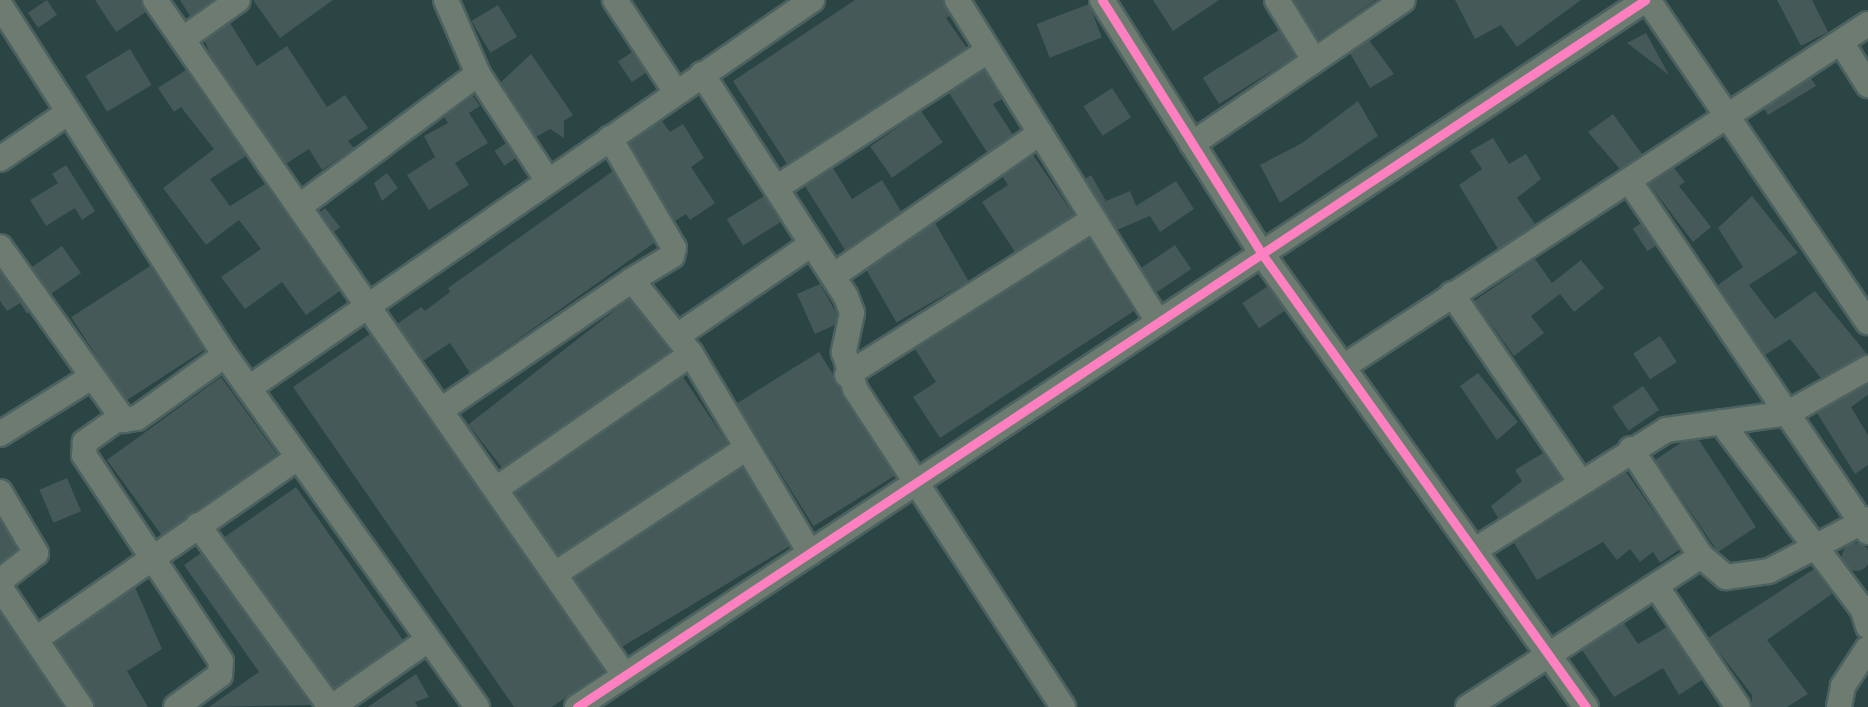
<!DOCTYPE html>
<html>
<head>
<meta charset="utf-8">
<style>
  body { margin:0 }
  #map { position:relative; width:1868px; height:707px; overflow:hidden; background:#2a4544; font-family:Figtree,sans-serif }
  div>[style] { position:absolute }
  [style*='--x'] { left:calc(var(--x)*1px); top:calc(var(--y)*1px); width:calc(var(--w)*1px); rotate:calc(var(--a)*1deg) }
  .building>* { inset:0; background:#445958; transform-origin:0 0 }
  .round { border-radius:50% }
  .roads { filter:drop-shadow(2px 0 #4c6260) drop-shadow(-2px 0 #4c6260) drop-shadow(0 2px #4c6260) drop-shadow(0 -2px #4c6260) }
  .minor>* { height:24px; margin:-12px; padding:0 12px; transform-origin:12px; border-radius:12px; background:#6e7b70 }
  .cycleway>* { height:9px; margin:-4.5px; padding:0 4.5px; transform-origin:4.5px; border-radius:4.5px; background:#ff80c0 }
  span { translate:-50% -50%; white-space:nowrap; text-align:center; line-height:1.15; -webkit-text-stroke:4.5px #1d3231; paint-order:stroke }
</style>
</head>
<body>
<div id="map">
  <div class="building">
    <i style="left:47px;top:0;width:18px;height:23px;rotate:56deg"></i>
    <i style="clip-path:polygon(95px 0,141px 0,146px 12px,116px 32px)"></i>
    <i style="clip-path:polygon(180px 0,213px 0,190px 16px)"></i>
    <i style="clip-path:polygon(253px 0,333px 0,280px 38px)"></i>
    <i style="clip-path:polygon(855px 0,943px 0,950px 16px,946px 18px,967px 48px,787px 164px,733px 81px)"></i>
    <i style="clip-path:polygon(1153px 0,1219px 0,1173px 31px)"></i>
    <i style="clip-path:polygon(1294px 0,1376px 0,1318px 40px)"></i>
    <i style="clip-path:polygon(1455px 0,1581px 0,1517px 47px,1501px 25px,1475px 39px)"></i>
    <i style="clip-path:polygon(1777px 0,1812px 0,1828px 32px,1801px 46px)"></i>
    <i style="left:1089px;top:4px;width:36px;height:56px;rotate:69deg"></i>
    <i style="left:498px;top:5px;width:37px;height:31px;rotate:59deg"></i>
    <i style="clip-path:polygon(230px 23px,257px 66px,287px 46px,327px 107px,345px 95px,368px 128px,348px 141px,354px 148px,322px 170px,309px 149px,286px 164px,210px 54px,205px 41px)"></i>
    <i style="left:1279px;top:30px;width:31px;height:90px;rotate:58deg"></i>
    <i style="clip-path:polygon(1646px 33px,1669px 75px,1627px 43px)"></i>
    <i style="clip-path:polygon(1369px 40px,1394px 74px,1370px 88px,1350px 53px)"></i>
    <i style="left:130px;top:49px;width:42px;height:52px;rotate:59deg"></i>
    <i style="left:632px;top:52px;width:25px;height:17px;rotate:56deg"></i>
    <i style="clip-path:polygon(531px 54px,573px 115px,564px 121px,564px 138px,550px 129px,536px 137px,501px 82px)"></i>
    <i style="clip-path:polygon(186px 70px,246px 156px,210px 179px,230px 206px,265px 184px,340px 291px,306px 315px,282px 282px,245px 309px,221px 277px,261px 249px,239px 220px,206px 245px,163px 188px,214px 149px,181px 107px,174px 112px,158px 88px)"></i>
    <i style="clip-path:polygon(984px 70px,1002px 99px,993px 104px,1013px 135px,987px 152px,949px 93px)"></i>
    <i style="clip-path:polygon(1811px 78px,1816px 86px,1768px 115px,1764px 109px)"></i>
    <i style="left:1112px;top:88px;width:35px;height:34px;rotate:57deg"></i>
    <i style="clip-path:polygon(473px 96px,480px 106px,469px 113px,488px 143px,455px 163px,469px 185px,429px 210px,407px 175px,435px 157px,424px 136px,448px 123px,444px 117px)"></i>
    <i style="clip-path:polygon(1358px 101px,1378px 136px,1280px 203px,1260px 165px,1302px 143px)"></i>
    <i style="left:921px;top:111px;width:38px;height:62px;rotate:55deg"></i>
    <i style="clip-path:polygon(1613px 114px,1642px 154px,1620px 169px,1588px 132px)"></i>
    <i style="clip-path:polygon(662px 121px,670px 132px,683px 124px,704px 158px,691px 167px,715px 203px,690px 220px,686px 214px,675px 221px,629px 143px)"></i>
    <i style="clip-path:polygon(1493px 138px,1509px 164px,1526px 154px,1541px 179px,1517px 198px,1535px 224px,1498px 249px,1459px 185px,1482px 169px,1470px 151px)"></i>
    <i style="left:506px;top:143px;width:18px;height:14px;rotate:56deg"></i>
    <i style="clip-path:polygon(1033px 155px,1074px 215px,1015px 252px,982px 202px,1008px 185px,1002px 176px)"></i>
    <i style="clip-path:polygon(66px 165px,95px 211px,82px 220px,75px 208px,46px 226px,30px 200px,58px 183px,52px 174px)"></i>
    <i style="clip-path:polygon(833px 168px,852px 199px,882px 180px,901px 211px,845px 250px,805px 186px)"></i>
    <i style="clip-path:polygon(1674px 168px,1685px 182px,1679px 186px,1711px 227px,1693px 242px,1649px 184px)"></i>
    <i style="clip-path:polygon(613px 171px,654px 243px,470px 373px,450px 343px,423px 361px,397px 324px,421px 307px,425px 311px,450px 292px,448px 288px)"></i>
    <i style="clip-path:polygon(387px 173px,398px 188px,382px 201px,374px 183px)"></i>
    <i style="clip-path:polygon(1091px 175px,1106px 201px,1130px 191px,1136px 206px,1176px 181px,1194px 209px,1160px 232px,1150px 216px,1117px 230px,1085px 179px)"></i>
    <i style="left:764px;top:196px;width:31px;height:44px;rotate:58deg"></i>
    <i style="clip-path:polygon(1752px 196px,1798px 253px,1749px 285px,1775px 319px,1815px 291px,1867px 354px,1821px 378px,1790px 339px,1765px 355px,1718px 285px,1743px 267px,1718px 228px)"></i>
    <i style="clip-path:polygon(325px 208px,340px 227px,334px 232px,320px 212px)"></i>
    <i style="left:935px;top:223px;width:67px;height:83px;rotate:60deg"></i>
    <i style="left:1641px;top:223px;width:27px;height:10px;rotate:57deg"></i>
    <i style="clip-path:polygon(1089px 239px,1134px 311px,940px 438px,913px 397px,936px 382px,915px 349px)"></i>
    <i style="left:1175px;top:245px;width:29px;height:41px;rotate:56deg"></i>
    <i style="left:62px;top:246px;width:33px;height:37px;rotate:55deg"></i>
    <i style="clip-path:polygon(1535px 259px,1552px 283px,1581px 260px,1604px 288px,1574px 312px,1560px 294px,1531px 316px,1544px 333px,1514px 356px,1474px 301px)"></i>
    <i style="left:150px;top:266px;width:100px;height:94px;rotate:57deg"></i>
    <i style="clip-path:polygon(0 271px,29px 312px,27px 314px,20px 303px,7px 311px,0 301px)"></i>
    <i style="clip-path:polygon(820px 284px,837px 314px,835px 325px,815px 334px,797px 294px)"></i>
    <i style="left:1268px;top:286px;width:30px;height:31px;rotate:56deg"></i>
    <i style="left:629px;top:299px;width:66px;height:204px;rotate:52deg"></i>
    <i style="clip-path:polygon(370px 334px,604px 671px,552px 707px,514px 707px,293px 387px)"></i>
    <i style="left:1660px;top:336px;width:31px;height:32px;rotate:57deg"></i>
    <i style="left:819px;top:352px;width:145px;height:97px;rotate:58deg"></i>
    <i style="clip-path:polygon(1478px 373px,1518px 422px,1497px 440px,1460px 386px)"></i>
    <i style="left:221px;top:377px;width:95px;height:141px;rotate:54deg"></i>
    <i style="left:683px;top:377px;width:81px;height:204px;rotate:56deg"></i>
    <i style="clip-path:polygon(1868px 384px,1868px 395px,1851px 407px,1868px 435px,1868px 465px,1855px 474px,1817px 413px)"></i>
    <i style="left:1643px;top:386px;width:29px;height:37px;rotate:56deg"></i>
    <i style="clip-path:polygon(1699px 440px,1756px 527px,1718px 552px,1655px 460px,1682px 442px)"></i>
    <i style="clip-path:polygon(1543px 453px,1561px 479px,1498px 518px,1491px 506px,1522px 481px,1515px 470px)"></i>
    <i style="left:743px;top:468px;width:91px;height:202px;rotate:59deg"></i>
    <i style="clip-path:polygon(1626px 472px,1680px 549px,1660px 563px,1653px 552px,1640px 562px,1630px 549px,1617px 560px,1603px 542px,1537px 580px,1514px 543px)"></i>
    <i style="left:67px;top:478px;width:36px;height:30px;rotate:67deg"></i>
    <i style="left:296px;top:487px;width:187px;height:88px;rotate:55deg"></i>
    <i style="clip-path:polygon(0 520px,17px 549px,0 563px)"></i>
    <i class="round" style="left:1842px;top:543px;width:28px;height:28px"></i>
    <i style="clip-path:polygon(201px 553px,311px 705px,209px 707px,259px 672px,184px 565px)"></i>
    <i style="clip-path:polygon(1814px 569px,1832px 594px,1767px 640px,1808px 694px,1787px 707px,1752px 707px,1752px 695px,1708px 638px)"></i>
    <i style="clip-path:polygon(135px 587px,162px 649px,127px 671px,148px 707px,95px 707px,55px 643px)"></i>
    <i style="clip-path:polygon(0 612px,64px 707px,0 707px)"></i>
    <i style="clip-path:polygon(1624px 623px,1638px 644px,1667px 627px,1702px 680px,1679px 695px,1663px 668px,1614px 697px,1582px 650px)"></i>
    <i style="clip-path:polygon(416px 674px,429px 697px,415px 702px,418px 707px,368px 707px)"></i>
  </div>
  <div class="roads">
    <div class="minor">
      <i style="--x:155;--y:0;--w:823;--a:55.19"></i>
      <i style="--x:446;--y:0;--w:81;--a:66.6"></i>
      <i style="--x:478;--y:74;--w:128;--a:56.8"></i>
      <i style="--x:615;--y:0;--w:110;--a:56.5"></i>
      <i style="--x:957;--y:0;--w:380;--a:58"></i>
      <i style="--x:1102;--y:0;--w:300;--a:57.8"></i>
      <i style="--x:1262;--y:254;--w:557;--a:54.43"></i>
      <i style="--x:1277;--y:0;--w:70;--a:58.3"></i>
      <i style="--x:1648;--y:0;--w:390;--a:55.7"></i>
      <i style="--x:0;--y:5;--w:416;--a:57.3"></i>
      <i style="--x:225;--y:355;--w:433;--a:54.4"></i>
      <i style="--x:183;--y:39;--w:67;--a:-35.3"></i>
      <i style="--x:1841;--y:42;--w:51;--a:57.9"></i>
      <i style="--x:702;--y:74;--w:265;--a:57.1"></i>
      <i style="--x:846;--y:297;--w:17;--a:69"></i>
      <i style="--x:852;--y:313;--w:40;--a:102"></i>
      <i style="--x:844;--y:352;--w:39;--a:73"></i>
      <i style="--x:855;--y:389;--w:380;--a:56.8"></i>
      <i style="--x:610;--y:138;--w:127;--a:59.8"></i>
      <i style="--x:674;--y:248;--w:8;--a:104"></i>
      <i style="--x:672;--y:256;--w:47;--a:149"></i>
      <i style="--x:632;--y:280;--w:95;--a:51.4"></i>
      <i style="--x:691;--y:354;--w:232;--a:59.1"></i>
      <i style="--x:1192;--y:144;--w:255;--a:-34.3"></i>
      <i style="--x:0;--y:159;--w:83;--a:-34.3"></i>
      <i style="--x:1630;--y:182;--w:423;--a:55.8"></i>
      <i style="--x:776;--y:188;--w:252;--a:-32.9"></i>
      <i style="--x:300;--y:206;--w:222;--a:-36.6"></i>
      <i style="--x:0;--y:247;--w:213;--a:54.4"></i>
      <i style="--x:124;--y:420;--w:13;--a:-9"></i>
      <i style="--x:137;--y:418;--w:108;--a:-35.6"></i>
      <i style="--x:833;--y:276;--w:252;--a:-34.6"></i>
      <i style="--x:1452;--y:294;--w:227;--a:55.6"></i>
      <i style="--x:677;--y:336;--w:163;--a:-34.3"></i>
      <i style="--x:1343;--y:367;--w:627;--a:-33.16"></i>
      <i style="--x:847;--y:375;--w:292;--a:-32.3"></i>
      <i style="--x:249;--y:388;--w:684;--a:-34.57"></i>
      <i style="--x:441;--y:410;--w:231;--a:-34.2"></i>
      <i style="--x:119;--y:418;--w:42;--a:144.8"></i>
      <i style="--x:85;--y:442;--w:13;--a:94"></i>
      <i style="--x:84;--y:455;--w:247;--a:56.4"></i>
      <i style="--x:221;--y:661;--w:14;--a:94"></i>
      <i style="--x:220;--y:675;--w:54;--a:144"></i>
      <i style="--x:1721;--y:422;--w:236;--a:52.9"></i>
      <i style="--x:1863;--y:610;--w:17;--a:73"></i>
      <i style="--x:0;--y:434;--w:106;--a:-31.9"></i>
      <i style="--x:1631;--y:449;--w:128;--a:56.8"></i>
      <i style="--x:1701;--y:556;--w:33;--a:40"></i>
      <i style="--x:1726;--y:577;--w:43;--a:-7.9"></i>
      <i style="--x:1769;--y:571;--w:112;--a:-27.7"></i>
      <i style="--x:496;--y:489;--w:237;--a:-34.7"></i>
      <i style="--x:0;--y:492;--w:71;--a:59.5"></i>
      <i style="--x:36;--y:553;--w:46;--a:142.1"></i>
      <i style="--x:198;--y:525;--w:225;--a:54"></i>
      <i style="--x:1475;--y:550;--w:226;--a:-32.1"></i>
      <i style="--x:1666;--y:430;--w:123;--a:-7.9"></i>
      <i style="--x:1788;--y:413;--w:92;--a:-29.4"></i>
      <i style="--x:555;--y:574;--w:226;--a:-33.3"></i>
      <i style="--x:1656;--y:586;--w:146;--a:55.9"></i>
      <i style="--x:0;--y:587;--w:145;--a:56"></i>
      <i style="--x:36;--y:639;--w:318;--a:-34.7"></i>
      <i style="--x:332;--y:707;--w:117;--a:-34.9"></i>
      <i style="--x:577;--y:707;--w:1281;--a:-33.5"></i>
      <i style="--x:1468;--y:707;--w:278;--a:-32.9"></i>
      <i style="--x:1839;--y:707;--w:21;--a:-79"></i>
      <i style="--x:1843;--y:686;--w:45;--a:-56.7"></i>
    </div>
  </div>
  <div class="cycleway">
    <i style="--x:1102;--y:0;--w:300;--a:57.8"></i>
    <i style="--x:1262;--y:254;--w:557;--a:54.43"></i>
    <i style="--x:577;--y:707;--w:1281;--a:-33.5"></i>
  </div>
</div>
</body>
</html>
